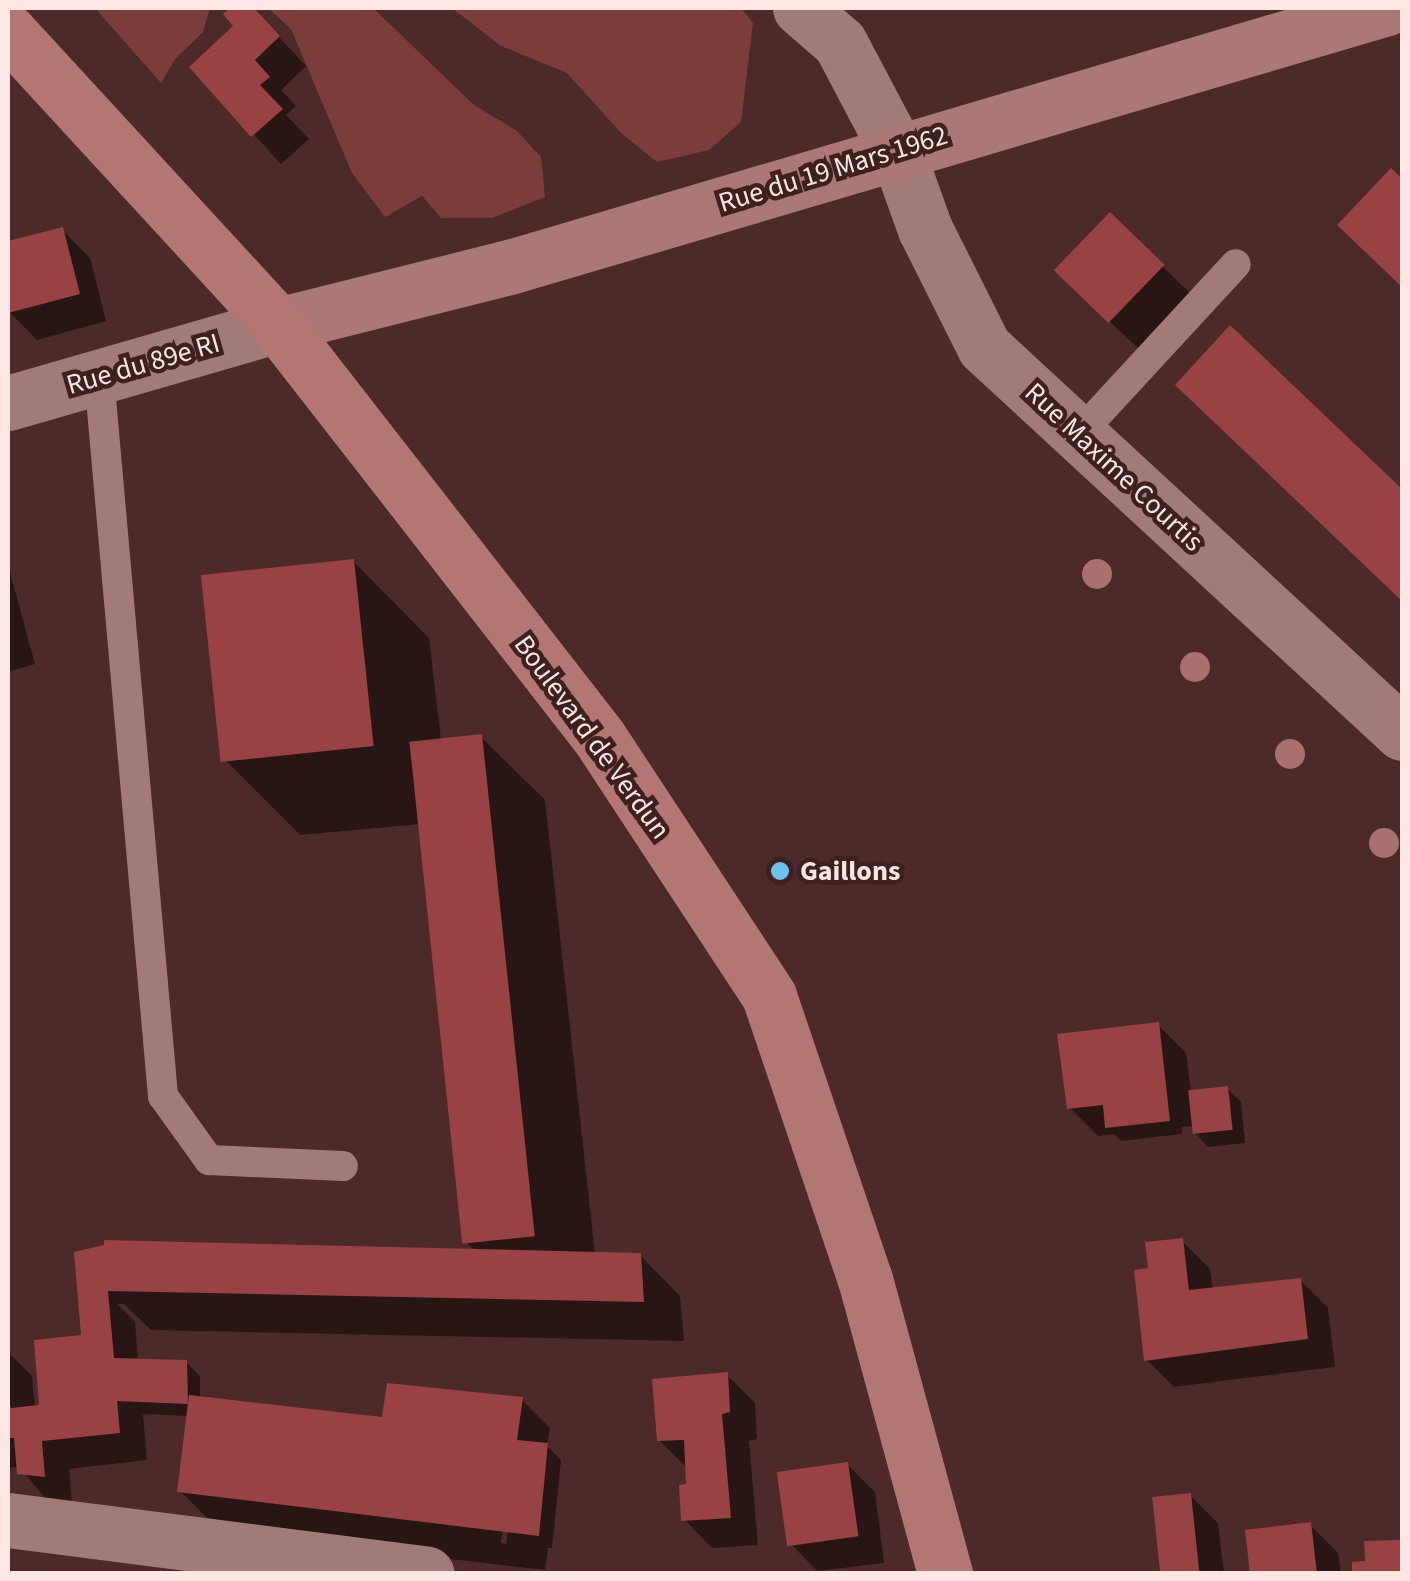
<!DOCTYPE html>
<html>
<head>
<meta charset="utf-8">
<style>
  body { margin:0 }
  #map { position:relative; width:1410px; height:1581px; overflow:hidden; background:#4b2a29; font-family:"Source Sans 3",sans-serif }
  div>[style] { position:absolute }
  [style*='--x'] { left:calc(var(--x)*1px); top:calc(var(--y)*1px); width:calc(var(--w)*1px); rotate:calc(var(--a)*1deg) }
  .green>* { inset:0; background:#7a3d3c }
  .shadow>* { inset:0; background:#0007 }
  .building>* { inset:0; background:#984243; transform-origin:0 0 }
  .service>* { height:30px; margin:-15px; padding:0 15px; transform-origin:15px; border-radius:15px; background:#a27b79 }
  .minor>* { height:55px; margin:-27.5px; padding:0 27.5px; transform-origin:27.5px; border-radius:27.5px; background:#a27b79 }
  .tertiary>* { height:55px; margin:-27.5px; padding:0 27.5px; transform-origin:27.5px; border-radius:27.5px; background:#a27b79 }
  .secondary>* { height:55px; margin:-27.5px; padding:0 27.5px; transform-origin:27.5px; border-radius:27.5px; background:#aa7977 }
  .primary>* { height:55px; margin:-27.5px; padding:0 27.5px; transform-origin:27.5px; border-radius:27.5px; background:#b27774 }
  .trees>* { width:30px; height:30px; margin:-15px; border-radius:50%; background:#a8706e }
  .dots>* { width:28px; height:28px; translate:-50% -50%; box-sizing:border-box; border:5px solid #3f201f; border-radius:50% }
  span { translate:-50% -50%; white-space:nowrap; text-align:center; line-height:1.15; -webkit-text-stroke:9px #3f201f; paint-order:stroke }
  .street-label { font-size:28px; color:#fde7e5 }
  .poi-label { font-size:28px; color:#fde7e5; font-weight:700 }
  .left { translate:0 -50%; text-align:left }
  .frame { position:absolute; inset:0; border:10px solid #fde7e5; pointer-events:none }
</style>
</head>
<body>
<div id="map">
  <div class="green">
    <i style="clip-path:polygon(95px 8px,210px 8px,203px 32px,175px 59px,161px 83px)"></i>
    <i style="clip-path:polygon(268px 8px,373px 8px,474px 105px,517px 131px,541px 157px,545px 197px,492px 218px,441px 218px,422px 196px,385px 217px,352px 173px,291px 29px)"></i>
    <i style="clip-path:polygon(452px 8px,741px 8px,753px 23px,741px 122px,709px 150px,657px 162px,621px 133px,567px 73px,501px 46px)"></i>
  </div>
  <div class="shadow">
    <i style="clip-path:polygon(233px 8px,252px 8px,306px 66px,281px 90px,296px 106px,286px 115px,309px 139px,281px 164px,192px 67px,236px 26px,226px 14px)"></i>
    <i style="clip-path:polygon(1391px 172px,1402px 183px,1402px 285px,1368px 253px)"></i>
    <i style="clip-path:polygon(1110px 215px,1191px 294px,1140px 350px,1086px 299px)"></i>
    <i style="clip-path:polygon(62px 230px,90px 258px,106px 321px,37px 340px,9px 312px,8px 243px)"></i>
    <i style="clip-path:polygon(1230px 329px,1402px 492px,1402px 599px,1218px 425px)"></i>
    <i style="clip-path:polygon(evenodd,353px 561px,429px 638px,441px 740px,481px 737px,545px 800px,595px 1254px,640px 1255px,680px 1296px,684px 1341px,151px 1330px,124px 1304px,117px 1304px,135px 1322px,138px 1361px,186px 1362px,200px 1376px,200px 1399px,389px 1421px,522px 1400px,550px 1428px,547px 1446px,561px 1460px,552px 1548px,548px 1548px,545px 1570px,298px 1541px,208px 1519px,180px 1491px,189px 1416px,143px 1414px,147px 1460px,69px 1469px,72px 1504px,48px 1501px,19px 1467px,8px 1468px,8px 1352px,32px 1376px,35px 1408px,41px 1407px,85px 1343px,76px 1254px,475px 1251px,468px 1244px,421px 824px,300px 835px,224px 759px,353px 561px,511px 1467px,516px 1467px,506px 1544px,501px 1543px,511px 1467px)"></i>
    <i style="clip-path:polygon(8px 565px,35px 664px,8px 672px)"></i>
    <i style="clip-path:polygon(1158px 1025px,1186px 1053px,1191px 1092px,1227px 1088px,1241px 1102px,1245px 1143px,1208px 1147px,1195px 1133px,1194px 1126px,1182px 1127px,1182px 1134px,1121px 1141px,1114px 1134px,1098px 1136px,1070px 1108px)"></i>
    <i style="clip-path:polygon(1182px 1241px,1210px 1269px,1213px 1290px,1300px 1280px,1328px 1308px,1335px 1367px,1174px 1387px,1146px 1359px,1151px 1270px)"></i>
    <i style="clip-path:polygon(727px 1375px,755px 1403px,757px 1439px,749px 1441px,758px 1545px,712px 1548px,684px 1519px,688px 1469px,659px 1440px)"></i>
    <i style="clip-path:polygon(847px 1464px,875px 1492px,884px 1563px,817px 1571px,789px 1542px)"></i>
    <i style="clip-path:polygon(1190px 1495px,1218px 1523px,1224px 1574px,1164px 1574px)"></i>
    <i style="clip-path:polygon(1310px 1525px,1338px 1553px,1341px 1574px,1252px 1574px)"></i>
  </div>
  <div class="building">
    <i style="clip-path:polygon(230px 8px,254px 8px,280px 36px,255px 60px,270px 77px,260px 85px,283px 109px,251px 137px,189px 67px,233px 26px,223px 14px)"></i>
    <i style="clip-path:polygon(1391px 168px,1402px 179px,1402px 287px,1337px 225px)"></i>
    <i style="left:1110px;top:212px;width:76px;height:81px;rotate:44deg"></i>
    <i style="clip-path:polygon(63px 227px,80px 294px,8px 313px,8px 241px)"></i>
    <i style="clip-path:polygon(1230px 325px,1402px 489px,1402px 601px,1175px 385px)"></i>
    <i style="left:354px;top:559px;width:188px;height:154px;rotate:84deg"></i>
    <i style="left:482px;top:734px;width:505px;height:73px;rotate:84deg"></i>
    <i style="clip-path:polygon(1159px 1022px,1170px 1121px,1105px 1128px,1103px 1105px,1067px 1109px,1057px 1034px)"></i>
    <i style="left:1228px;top:1086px;width:44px;height:40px;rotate:84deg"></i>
    <i style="clip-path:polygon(1183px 1238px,1189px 1290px,1301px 1278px,1308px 1339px,1144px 1361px,1134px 1270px,1148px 1268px,1145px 1242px)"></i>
    <i style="clip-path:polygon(104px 1240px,641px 1253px,644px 1302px,108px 1291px,114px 1358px,187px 1360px,188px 1404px,117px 1401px,120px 1433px,42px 1441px,45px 1477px,17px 1474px,14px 1438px,8px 1438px,8px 1399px,11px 1408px,39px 1405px,34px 1340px,81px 1335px,74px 1252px,104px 1245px)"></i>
    <i style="clip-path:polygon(728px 1372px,730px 1412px,722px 1414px,731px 1518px,681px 1521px,679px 1485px,686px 1484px,684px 1440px,657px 1441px,652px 1379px)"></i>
    <i style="clip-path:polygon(387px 1383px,523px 1397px,517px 1440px,548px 1443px,539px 1536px,177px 1492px,189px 1395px,382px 1417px)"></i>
    <i style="left:848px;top:1462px;width:75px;height:72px;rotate:82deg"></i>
    <i style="left:1191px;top:1493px;width:81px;height:39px;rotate:84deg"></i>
    <i style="clip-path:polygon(1311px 1522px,1317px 1574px,1250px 1574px,1245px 1530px)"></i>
    <i style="clip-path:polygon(1402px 1540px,1402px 1574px,1352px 1574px,1352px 1562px,1365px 1561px,1364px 1541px)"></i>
  </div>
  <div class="service">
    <i style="--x:99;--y:376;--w:723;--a:84.92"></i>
    <i style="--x:163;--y:1096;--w:79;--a:54.3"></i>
    <i style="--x:209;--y:1160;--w:134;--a:2.6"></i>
    <i style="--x:1079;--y:434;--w:231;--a:-47.3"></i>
  </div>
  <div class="minor">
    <i style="--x:8;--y:1520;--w:422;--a:7.3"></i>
  </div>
  <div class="tertiary">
    <i style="--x:800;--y:8;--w:53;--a:41.2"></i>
    <i style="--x:840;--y:43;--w:122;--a:62.2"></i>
    <i style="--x:897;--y:151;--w:83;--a:70.3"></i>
    <i style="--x:925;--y:229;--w:132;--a:63.4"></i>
    <i style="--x:984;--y:347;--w:569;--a:42.72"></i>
    <i style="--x:8;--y:403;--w:281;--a:-16.1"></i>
  </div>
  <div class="secondary">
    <i style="--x:278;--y:325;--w:242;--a:-14.1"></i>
    <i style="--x:513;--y:266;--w:911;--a:-16.45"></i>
  </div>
  <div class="primary">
    <i style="--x:8;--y:31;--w:399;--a:47.4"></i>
    <i style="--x:278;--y:325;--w:522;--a:52.08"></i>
    <i style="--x:599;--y:737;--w:310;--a:56.7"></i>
    <i style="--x:769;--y:996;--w:299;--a:71.3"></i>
    <i style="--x:865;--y:1279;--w:306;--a:74.8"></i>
  </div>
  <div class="trees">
    <i style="left:1097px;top:574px"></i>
    <i style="left:1195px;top:667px"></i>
    <i style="left:1290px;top:754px"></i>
    <i style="left:1384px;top:843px"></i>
  </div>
  <div class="dots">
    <i style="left:780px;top:871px;background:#69c4f1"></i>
  </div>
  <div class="street-label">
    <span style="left:833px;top:169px;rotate:-17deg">Rue du 19 Mars 1962</span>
    <span style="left:143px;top:364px;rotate:-16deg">Rue du 89e RI</span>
    <span style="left:1114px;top:467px;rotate:43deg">Rue Maxime Courtis</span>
    <span style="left:592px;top:737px;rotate:54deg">Boulevard de Verdun</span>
  </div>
  <div class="poi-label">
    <span class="left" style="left:800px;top:871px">Gaillons</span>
  </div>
  <div class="frame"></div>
</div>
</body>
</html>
